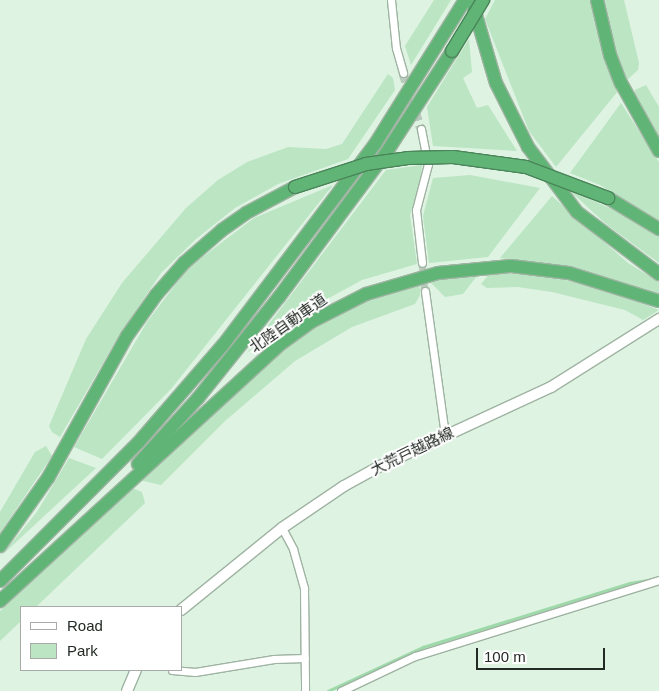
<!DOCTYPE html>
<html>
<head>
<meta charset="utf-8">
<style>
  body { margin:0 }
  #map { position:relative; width:659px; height:691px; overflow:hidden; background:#def3e2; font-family:Helvetica,"Noto Sans JP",sans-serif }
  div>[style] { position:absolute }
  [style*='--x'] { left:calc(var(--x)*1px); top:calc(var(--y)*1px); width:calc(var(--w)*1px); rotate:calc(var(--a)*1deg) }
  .green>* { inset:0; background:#bbe5c3 }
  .stream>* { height:2.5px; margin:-1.25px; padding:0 1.25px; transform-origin:1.25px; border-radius:1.25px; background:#9ed9aa }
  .minor-tunnel>* { height:7px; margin-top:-3.5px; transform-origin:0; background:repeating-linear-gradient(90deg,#b8cbbc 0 7px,transparent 0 10.5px) }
  .tertiary-tunnel>* { height:9px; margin-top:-4.5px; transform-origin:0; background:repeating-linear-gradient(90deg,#b8cbbc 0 9px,transparent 0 13.5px) }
  .roads { filter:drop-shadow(1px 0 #9fb3a2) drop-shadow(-1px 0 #9fb3a2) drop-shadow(0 1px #9fb3a2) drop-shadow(0 -1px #9fb3a2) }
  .minor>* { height:7px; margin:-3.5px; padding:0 3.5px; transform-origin:3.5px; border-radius:3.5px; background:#fff }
  .secondary>* { height:10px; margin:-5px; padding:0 5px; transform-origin:5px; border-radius:5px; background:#fff }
  .motorway>* { height:12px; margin:-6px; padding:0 6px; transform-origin:6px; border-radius:6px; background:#60b576 }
  .bridges { filter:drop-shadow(1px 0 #4a8459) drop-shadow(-1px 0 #4a8459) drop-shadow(0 1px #4a8459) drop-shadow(0 -1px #4a8459) }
  .motorway-bridge>* { height:12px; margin:-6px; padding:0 6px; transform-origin:6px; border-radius:6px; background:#60b576 }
  span { translate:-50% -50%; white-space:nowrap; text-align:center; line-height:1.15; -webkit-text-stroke:4px #fff; paint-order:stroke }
  .street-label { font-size:15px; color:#222a24 }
  .legend { position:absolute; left:20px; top:606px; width:162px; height:65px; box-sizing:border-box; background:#fff; border:1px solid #a7aaa7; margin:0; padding:6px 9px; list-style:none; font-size:15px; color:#222a24 }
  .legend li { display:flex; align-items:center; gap:10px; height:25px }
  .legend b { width:25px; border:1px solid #a7aaa7 }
  .scale { position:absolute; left:476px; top:648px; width:129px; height:22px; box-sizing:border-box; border:2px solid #222a24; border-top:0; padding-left:6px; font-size:15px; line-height:18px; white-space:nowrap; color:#222a24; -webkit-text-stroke:4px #fff; paint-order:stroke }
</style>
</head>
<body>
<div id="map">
  <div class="green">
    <i style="clip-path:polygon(434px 0,451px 0,411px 65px,405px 46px)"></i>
    <i style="clip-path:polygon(495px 0,593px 0,599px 35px,618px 91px,556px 167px,529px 131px,485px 19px)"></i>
    <i style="clip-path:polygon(604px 0,624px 0,639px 63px,638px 70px,627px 80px,612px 42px)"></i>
    <i style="clip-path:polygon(469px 39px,472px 72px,463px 78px,477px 108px,488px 105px,517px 151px,433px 146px,427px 107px)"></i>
    <i style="clip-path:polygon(388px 74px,393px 78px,395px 90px,348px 159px,278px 184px,235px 208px,196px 239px,161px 273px,117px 339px,60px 437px,52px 432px,49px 426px,86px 339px,122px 283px,186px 208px,218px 180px,247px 162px,288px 147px,326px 149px,342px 144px)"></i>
    <i style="clip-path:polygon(646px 85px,659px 107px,659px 138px,634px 96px,635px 90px)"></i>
    <i style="clip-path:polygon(621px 103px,659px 162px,659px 221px,600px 185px,570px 173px)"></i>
    <i style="clip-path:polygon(422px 165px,421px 180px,410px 215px,417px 264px,362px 280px,285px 322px,247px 353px,386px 170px)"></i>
    <i style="clip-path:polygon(470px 175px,540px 188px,488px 257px,429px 263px,423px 216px,433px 178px)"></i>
    <i style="clip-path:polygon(333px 185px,171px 389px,102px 459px,74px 447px,147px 322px,188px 268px,254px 218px)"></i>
    <i style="clip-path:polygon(568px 189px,618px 212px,659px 236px,659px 263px,606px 224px)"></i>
    <i style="clip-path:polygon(552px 196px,628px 263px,659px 282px,659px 295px,571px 267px,500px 258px)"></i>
    <i style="clip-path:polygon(490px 273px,541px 275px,603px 288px,659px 310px,643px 320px,625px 310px,552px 292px,518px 287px,487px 288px,481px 284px)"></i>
    <i style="clip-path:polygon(454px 276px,477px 276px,463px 294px,445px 297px,429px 281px)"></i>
    <i style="clip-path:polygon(420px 284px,420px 295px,415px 304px,352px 327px,295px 361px,225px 421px,161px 485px,139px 480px,280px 350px,314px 326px,366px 300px)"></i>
    <i style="clip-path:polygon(46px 446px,52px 456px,0 533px,0 512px,35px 452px)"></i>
    <i style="clip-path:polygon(69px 458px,96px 468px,0 557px,37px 512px)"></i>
    <i style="clip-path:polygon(132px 488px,142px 492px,145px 503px,36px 607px,21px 607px,21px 621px,0 641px,0 611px)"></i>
  </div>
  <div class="stream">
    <i style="--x:328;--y:691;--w:105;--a:-24.9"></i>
    <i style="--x:423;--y:647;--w:217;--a:-17.2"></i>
    <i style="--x:630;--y:583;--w:29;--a:-10"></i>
  </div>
  <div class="minor-tunnel">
    <i style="--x:422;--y:263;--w:28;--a:84"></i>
  </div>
  <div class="tertiary-tunnel">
    <i style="--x:403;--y:73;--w:59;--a:72.2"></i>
  </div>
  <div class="roads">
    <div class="minor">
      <i style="--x:391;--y:0;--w:48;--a:84.1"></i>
      <i style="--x:396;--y:48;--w:26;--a:74"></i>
      <i style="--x:421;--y:129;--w:36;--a:79"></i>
      <i style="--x:428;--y:164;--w:48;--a:104.6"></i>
      <i style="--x:416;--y:210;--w:53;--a:83.5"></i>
      <i style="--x:425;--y:291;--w:145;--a:82.1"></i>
      <i style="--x:282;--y:528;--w:24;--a:62"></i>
      <i style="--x:293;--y:549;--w:41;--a:74.2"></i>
      <i style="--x:304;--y:588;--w:103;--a:89.4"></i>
      <i style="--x:172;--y:670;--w:23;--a:5"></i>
      <i style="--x:195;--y:672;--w:80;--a:-9.3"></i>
      <i style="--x:274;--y:659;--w:31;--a:-2"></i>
      <i style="--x:341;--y:691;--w:82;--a:-25.3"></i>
      <i style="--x:415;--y:656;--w:256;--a:-17.3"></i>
    </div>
    <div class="secondary">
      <i style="--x:181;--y:610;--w:130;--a:-39.1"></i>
      <i style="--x:282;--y:528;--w:75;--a:-34.1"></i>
      <i style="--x:344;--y:486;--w:39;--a:-29"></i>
      <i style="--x:378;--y:467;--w:191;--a:-24.8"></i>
      <i style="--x:551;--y:387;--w:128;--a:-32.2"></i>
      <i style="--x:127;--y:691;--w:23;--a:-67"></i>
    </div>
    <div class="motorway">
      <i style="--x:597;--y:0;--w:57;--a:76.7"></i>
      <i style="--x:610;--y:55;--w:30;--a:69"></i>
      <i style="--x:621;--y:83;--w:78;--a:60.8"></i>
      <i style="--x:473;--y:5;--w:81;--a:73.6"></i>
      <i style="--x:496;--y:83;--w:72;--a:63.4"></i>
      <i style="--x:528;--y:147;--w:81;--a:53"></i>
      <i style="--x:577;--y:212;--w:103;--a:37.1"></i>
      <i style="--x:608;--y:198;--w:60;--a:31.3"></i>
      <i style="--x:138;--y:464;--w:89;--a:-47.7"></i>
      <i style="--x:198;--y:398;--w:129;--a:-51.3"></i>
      <i style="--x:279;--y:297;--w:183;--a:-53.4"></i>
      <i style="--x:388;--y:150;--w:118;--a:-57.1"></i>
      <i style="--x:0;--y:546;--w:83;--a:-54.8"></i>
      <i style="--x:48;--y:478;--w:162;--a:-60.9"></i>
      <i style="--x:127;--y:336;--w:50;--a:-54.7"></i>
      <i style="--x:156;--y:295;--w:43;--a:-48.8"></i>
      <i style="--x:184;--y:263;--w:50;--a:-41"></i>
      <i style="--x:222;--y:230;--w:29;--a:-35"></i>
      <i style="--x:246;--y:213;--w:55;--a:-28"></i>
      <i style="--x:0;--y:581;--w:195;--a:-45"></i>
      <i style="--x:138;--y:443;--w:130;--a:-49.1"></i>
      <i style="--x:223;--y:345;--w:252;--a:-52.9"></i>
      <i style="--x:375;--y:144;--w:170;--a:-58"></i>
      <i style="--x:0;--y:601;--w:377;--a:-42.5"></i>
      <i style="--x:278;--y:346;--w:41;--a:-36"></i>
      <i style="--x:311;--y:322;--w:62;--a:-27"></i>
      <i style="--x:366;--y:294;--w:75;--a:-16.3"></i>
      <i style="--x:438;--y:273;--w:73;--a:-5.5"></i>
      <i style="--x:511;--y:266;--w:58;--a:6.9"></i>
      <i style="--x:569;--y:273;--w:94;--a:17.3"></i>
    </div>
  </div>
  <div class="bridges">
    <div class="motorway-bridge">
      <i style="--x:452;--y:51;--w:60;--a:-58.7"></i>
      <i style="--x:295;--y:187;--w:75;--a:-17.9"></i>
      <i style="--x:366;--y:164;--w:42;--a:-8.1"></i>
      <i style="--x:408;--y:158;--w:45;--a:-1.3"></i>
      <i style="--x:453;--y:157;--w:74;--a:7.8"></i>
      <i style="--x:526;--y:167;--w:88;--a:20.7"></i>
    </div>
  </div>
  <div class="street-label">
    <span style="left:288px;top:323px;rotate:-35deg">北陸自動車道</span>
    <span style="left:412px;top:451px;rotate:-26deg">大荒戸越路線</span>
  </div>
  <ul class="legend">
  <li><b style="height:6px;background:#fff"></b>Road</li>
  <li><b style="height:14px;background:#bbe5c3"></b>Park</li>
  </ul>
  <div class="scale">100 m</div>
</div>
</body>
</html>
